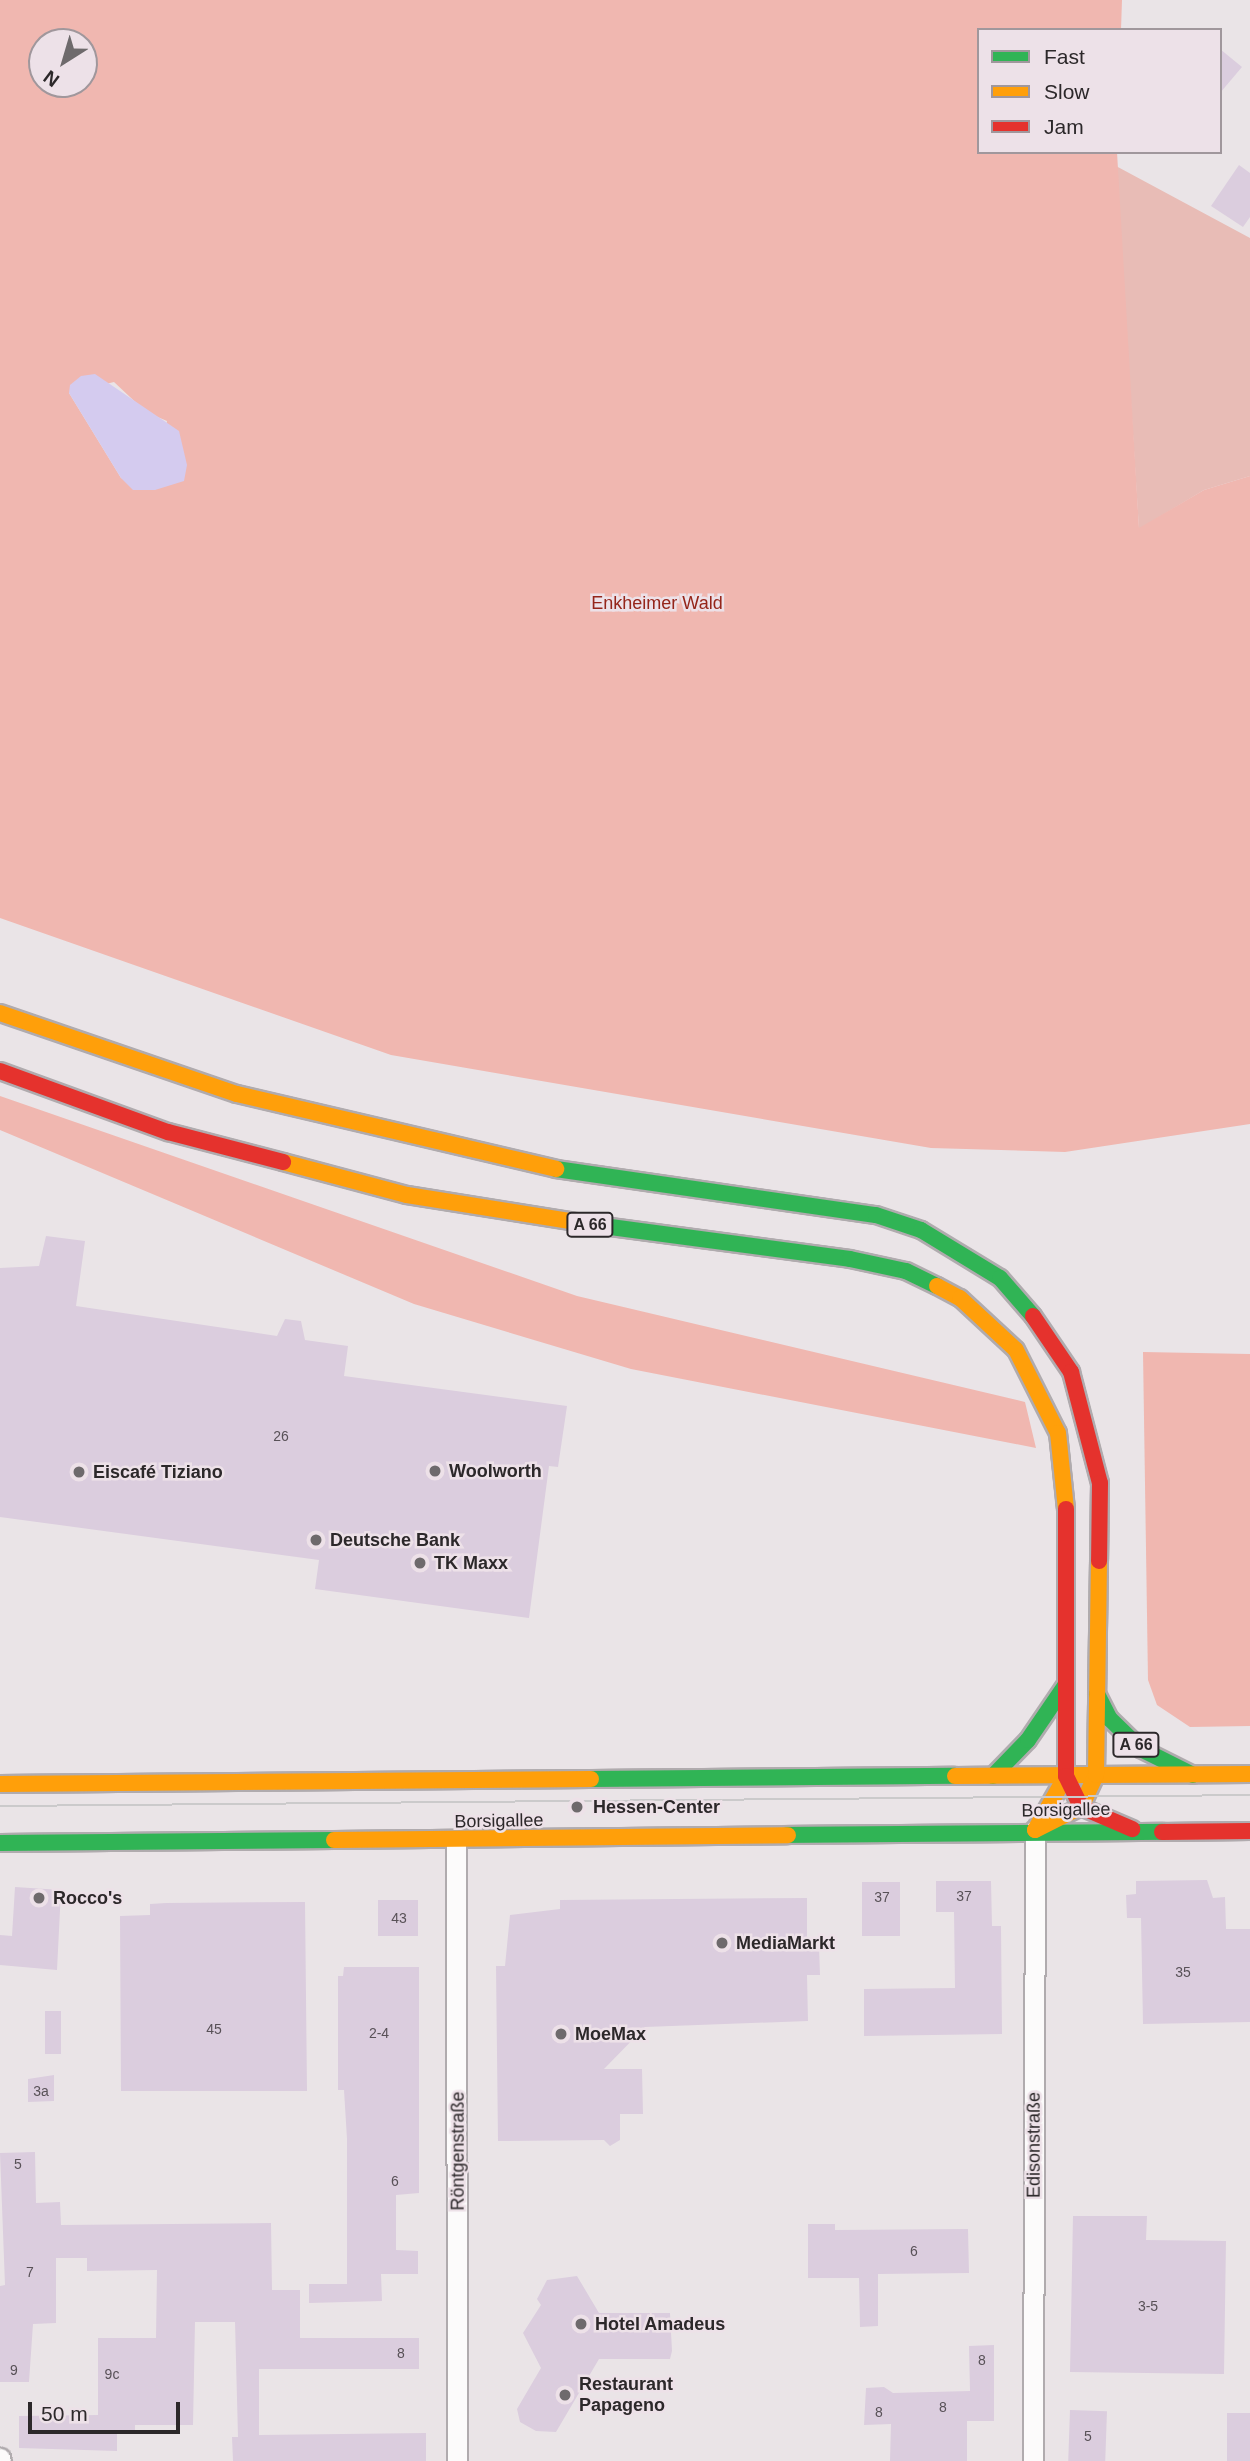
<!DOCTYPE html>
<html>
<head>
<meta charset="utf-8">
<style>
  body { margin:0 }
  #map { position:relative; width:1250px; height:2461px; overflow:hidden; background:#eae4e7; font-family:Helvetica,sans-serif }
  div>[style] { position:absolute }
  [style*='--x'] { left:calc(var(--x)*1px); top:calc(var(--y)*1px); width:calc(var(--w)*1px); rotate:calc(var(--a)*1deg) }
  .green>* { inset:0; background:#e8bcb6 }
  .forest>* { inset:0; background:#f0b7b0 }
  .water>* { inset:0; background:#d4cbef }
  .building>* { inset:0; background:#dbcdde; transform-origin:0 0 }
  .roads { filter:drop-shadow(2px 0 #b0abae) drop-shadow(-2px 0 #b0abae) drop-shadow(0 2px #b0abae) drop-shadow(0 -2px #b0abae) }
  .street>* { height:19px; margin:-9.5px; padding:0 9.5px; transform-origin:9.5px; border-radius:9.5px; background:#fcfbfb }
  .fast>* { height:16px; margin:-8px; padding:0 8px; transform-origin:8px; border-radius:8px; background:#30b455 }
  .slow>* { height:16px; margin:-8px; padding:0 8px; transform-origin:8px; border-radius:8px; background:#ff9f0a }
  .jam>* { height:16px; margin:-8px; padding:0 8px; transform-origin:8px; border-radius:8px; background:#e5322d }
  .tram>* { height:2px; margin:-1px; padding:0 1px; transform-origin:1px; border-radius:1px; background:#cbcacb }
  .dots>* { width:19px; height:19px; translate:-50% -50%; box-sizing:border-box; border:4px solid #ede1e8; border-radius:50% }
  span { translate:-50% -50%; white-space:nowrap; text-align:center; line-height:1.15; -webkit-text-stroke:5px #ede1e8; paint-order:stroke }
  .number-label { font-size:14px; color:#585157 }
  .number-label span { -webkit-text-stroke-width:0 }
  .shield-label span { padding:2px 5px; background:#ede1e8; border:2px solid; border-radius:5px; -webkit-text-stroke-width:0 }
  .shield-label { font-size:16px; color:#2c282a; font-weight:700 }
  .park-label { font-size:18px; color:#95251a }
  .poi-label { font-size:18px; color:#2c282a; font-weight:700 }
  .left { translate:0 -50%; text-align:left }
  .street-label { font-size:18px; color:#2c282a }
  .legend { position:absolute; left:977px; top:28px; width:245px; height:126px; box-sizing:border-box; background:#ede1e8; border:2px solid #a0979c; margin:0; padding:9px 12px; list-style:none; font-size:21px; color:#2c282a }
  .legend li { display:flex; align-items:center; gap:14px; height:35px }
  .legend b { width:35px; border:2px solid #a0979c }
  .north { position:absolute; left:28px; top:28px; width:70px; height:70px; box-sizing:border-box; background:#ede1e8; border:2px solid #a0979c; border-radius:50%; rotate:217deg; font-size:19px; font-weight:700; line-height:28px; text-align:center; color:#2c282a }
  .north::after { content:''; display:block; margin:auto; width:24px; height:32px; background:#6e6a6c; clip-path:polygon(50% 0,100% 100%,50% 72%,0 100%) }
  .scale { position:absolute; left:28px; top:2402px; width:152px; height:32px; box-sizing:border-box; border:4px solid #2c282a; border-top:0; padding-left:9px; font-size:21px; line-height:24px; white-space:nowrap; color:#2c282a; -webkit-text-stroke:5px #ede1e8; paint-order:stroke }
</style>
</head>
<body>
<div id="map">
  <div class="green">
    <i style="clip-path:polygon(1116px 166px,1250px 238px,1250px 476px,1204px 490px,1139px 529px)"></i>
  </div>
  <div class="forest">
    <i style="clip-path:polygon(evenodd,0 0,1122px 0,1121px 30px,979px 30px,979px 152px,1117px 152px,1139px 528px,1204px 490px,1250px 476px,1250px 1124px,1065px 1152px,931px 1148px,391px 1055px,0 918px,0 0,42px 42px,84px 42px,84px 84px,42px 84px,42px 42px,0 0,114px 382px,146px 412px,167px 421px,155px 490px,121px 478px,69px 393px,114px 382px)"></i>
    <i style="clip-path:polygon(0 1096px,577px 1296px,1025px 1402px,1036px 1448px,631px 1369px,414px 1304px,0 1130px)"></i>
    <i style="clip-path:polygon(1143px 1352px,1250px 1354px,1250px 1726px,1190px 1727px,1157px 1705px,1148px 1680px)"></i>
  </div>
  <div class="water">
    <i style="clip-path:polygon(95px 374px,179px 431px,187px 465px,184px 481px,155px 490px,133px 490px,121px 478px,69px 393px,70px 385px,81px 376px)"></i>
  </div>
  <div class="building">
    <i style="clip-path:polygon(1220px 49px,1242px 67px,1220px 93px)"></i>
    <i style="clip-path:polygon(1239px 165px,1250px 173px,1250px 217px,1243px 227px,1211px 206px)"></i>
    <i style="clip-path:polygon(46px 1236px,85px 1241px,76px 1306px,277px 1336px,285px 1319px,301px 1321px,305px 1340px,348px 1346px,344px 1376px,567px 1406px,558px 1467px,549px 1466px,529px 1618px,315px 1589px,319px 1560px,0 1517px,0 1268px,39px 1266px)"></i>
    <i style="clip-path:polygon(1207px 1880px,1213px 1898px,1225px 1897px,1226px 1929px,1250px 1929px,1250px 2022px,1143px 2024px,1141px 1918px,1127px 1918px,1126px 1895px,1136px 1894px,1136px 1881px)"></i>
    <i style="clip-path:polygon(936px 1881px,991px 1881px,992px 1926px,1001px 1926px,1002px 2034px,864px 2036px,864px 1989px,955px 1988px,954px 1912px,936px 1912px)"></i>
    <i style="left:862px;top:1882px;width:38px;height:54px"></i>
    <i style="clip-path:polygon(15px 1887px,61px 1890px,57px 1970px,0 1965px,0 1935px,12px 1936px)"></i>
    <i style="clip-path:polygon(807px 1898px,807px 1946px,819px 1946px,820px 1975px,807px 1975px,808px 2021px,645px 2027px,604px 2069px,642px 2069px,643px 2114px,620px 2114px,620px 2140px,610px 2146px,604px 2140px,498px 2141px,496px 1966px,505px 1966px,510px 1915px,560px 1909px,560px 1900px)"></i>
    <i style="left:378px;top:1900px;width:40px;height:36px"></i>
    <i style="clip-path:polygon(305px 1902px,307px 2091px,121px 2091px,120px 1916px,150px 1915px,150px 1904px,166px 1903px)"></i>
    <i style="clip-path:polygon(344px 1967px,419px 1967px,419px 2193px,396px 2195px,396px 2250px,418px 2251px,418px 2274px,381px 2274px,382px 2301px,309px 2303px,309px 2284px,347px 2284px,347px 2139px,344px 2090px,338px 2090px,338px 1976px,343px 1976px)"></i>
    <i style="left:45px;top:2011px;width:16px;height:43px"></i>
    <i style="clip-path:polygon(54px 2075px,54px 2101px,28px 2102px,28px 2079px)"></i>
    <i style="clip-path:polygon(35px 2152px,36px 2203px,60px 2202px,61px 2225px,271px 2223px,272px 2290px,300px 2290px,300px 2338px,419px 2338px,419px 2369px,259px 2369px,259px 2435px,426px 2433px,426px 2461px,233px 2461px,232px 2437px,238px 2437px,235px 2322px,195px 2322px,193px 2425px,135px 2425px,135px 2434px,117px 2433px,117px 2451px,19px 2448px,19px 2416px,98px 2415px,98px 2338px,156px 2338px,157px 2270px,87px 2271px,87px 2258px,56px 2258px,56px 2323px,33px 2324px,29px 2382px,0 2382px,0 2286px,5px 2285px,0 2153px)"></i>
    <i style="clip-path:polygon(1073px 2216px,1147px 2216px,1146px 2240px,1226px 2241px,1224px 2374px,1070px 2372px)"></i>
    <i style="clip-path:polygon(808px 2224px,835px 2224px,835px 2230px,968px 2229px,969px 2273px,878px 2274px,878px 2326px,860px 2327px,859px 2278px,808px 2278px)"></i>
    <i style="clip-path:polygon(577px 2276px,599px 2313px,670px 2313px,672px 2351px,670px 2359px,599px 2359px,556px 2432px,536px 2431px,520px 2422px,517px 2409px,541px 2368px,523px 2333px,541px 2305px,537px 2299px,547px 2280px)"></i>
    <i style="clip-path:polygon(994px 2345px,994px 2421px,967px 2421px,967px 2461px,890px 2461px,891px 2424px,864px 2425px,866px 2388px,884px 2387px,893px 2393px,970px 2391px,969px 2346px)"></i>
    <i style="left:1070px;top:2410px;width:37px;height:51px;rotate:2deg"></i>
    <i style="left:1227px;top:2413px;width:23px;height:48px"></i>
  </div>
  <div class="roads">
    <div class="street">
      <i style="--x:456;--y:1841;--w:620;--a:89.91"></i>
      <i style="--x:0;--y:2458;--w:3;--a:72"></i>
      <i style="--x:1033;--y:2461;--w:631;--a:-89.82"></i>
    </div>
    <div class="fast">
      <i style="--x:556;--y:1169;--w:323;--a:8.2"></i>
      <i style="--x:876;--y:1215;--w:47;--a:18.4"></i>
      <i style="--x:921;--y:1230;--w:92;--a:31.3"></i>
      <i style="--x:1000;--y:1278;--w:50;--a:49"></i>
      <i style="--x:588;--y:1224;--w:264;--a:7.6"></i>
      <i style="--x:850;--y:1259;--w:57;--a:12.1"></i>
      <i style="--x:906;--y:1271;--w:34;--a:26"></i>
      <i style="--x:1097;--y:1694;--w:28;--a:63"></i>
      <i style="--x:1110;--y:1719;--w:43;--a:44.1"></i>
      <i style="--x:1141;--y:1749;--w:58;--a:26.6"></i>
      <i style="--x:993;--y:1776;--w:50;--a:-45.8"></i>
      <i style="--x:1028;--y:1740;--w:65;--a:-55.6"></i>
      <i style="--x:591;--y:1779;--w:364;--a:-0.5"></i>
      <i style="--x:788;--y:1835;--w:374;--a:-0.5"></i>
      <i style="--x:0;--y:1843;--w:334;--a:-0.5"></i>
    </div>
    <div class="slow">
      <i style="--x:0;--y:1013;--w:250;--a:18.9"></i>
      <i style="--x:237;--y:1094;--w:328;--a:13.2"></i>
      <i style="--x:283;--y:1162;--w:128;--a:14.9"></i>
      <i style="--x:407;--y:1195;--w:183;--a:9.1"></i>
      <i style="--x:937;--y:1286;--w:26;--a:28"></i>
      <i style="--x:960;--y:1298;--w:76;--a:42.9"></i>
      <i style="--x:1016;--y:1350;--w:93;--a:63.2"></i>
      <i style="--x:1058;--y:1433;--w:76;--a:84"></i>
      <i style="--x:955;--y:1776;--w:295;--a:-0.4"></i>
      <i style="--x:0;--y:1784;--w:591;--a:-0.48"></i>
      <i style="--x:1035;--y:1830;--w:62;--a:-60.1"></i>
      <i style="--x:1035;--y:1830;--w:51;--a:-26.6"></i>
      <i style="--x:1081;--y:1807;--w:35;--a:-65"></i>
      <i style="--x:1096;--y:1775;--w:214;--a:-89.2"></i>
      <i style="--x:334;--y:1840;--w:454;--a:-0.6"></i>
    </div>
    <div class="jam">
      <i style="--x:0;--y:1071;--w:179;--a:20"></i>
      <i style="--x:168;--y:1132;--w:119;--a:14.6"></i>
      <i style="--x:1033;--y:1316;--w:68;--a:55.8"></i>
      <i style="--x:1071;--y:1372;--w:115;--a:75.4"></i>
      <i style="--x:1100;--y:1483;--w:78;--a:90.7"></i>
      <i style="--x:1066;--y:1509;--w:267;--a:90"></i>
      <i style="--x:1066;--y:1776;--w:34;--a:64"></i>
      <i style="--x:1081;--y:1807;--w:56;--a:23.3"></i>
      <i style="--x:1162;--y:1832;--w:88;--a:-0.7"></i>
    </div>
  </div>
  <div class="tram">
    <i style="--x:0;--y:1806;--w:1250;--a:-0.5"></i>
  </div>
  <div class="dots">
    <i style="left:435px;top:1471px;background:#6e6a6c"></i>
    <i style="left:79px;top:1472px;background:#6e6a6c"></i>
    <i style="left:316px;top:1540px;background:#6e6a6c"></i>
    <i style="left:420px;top:1563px;background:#6e6a6c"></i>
    <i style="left:577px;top:1807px;background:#6e6a6c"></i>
    <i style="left:39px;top:1898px;background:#6e6a6c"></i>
    <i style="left:722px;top:1943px;background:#6e6a6c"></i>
    <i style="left:561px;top:2034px;background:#6e6a6c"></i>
    <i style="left:581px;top:2324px;background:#6e6a6c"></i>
    <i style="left:565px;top:2395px;background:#6e6a6c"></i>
  </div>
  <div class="number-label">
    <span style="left:281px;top:1436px">26</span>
    <span style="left:964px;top:1896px">37</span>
    <span style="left:882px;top:1897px">37</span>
    <span style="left:399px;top:1918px">43</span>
    <span style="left:1183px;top:1972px">35</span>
    <span style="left:214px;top:2029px">45</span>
    <span style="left:379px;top:2033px">2-4</span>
    <span style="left:41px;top:2091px">3a</span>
    <span style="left:18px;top:2164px">5</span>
    <span style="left:395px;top:2181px">6</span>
    <span style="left:914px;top:2251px">6</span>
    <span style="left:30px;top:2272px">7</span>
    <span style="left:1148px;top:2306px">3-5</span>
    <span style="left:401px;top:2353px">8</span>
    <span style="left:982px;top:2360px">8</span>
    <span style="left:14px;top:2370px">9</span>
    <span style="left:112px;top:2374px">9c</span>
    <span style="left:943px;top:2407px">8</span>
    <span style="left:879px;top:2412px">8</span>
    <span style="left:1088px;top:2436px">5</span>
  </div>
  <div class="shield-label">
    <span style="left:590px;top:1225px">A 66</span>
    <span style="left:1136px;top:1745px">A 66</span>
  </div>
  <div class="park-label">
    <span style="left:657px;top:603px">Enkheimer Wald</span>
  </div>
  <div class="poi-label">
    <span class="left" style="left:449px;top:1471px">Woolworth</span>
    <span class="left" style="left:93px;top:1472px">Eiscafé Tiziano</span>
    <span class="left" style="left:330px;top:1540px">Deutsche Bank</span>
    <span class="left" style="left:434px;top:1563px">TK Maxx</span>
    <span class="left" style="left:593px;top:1807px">Hessen-Center</span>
    <span class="left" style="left:53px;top:1898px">Rocco's</span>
    <span class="left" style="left:736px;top:1943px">MediaMarkt</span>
    <span class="left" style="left:575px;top:2034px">MoeMax</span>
    <span class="left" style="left:595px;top:2324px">Hotel Amadeus</span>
    <span class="left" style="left:579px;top:2395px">Restaurant<br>Papageno</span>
  </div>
  <div class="street-label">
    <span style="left:1066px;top:1810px;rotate:-1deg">Borsigallee</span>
    <span style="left:499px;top:1821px;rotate:-1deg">Borsigallee</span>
    <span style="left:1034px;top:2145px;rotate:-90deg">Edisonstraße</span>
    <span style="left:458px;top:2151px;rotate:-90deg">Röntgenstraße</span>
  </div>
  <ul class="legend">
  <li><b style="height:9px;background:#30b455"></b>Fast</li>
  <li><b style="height:9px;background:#ff9f0a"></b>Slow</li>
  <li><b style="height:9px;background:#e5322d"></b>Jam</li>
  </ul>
  <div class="north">N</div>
  <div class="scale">50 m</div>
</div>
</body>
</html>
